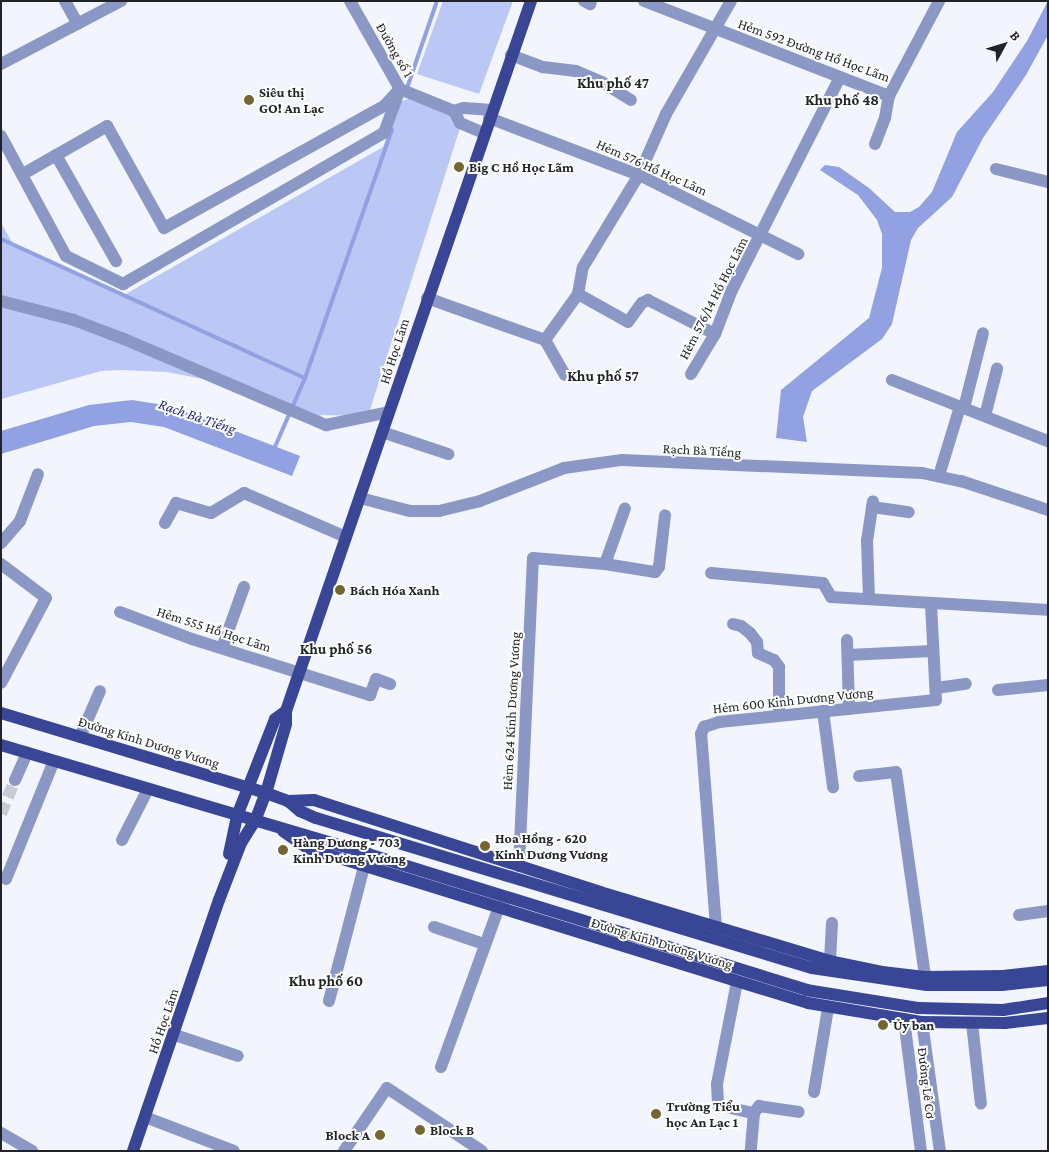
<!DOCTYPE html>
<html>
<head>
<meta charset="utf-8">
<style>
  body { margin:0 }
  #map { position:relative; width:1049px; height:1152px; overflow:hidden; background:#f2f5fd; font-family:"Crimson Pro",serif }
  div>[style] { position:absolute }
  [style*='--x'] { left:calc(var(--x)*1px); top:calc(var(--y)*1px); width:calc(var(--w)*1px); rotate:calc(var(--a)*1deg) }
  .green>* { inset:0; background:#bbc7f4 }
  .water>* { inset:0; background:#91a1e1 }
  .stream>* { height:4px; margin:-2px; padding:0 2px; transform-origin:2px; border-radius:2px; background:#91a1e1 }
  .minor-tunnel>* { height:12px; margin-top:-6px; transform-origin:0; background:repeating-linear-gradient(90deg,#c8cbd2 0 12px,transparent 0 18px) }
  .minor>* { height:12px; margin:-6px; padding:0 6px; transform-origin:6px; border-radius:6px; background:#8b97c5 }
  .major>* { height:12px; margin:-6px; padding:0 6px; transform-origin:6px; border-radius:6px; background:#394696 }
  .dots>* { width:14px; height:14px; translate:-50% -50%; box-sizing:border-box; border:2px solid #fff; border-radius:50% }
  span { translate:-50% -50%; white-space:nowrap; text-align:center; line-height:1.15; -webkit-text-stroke:4px #fff; paint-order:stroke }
  .street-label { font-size:14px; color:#212328 }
  .poi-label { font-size:14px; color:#212328; font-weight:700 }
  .left { translate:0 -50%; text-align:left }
  .right { translate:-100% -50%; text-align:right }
  .neighbourhood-label { font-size:15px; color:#212328; font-weight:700 }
  .water-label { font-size:15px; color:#242b75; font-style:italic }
  .frame { position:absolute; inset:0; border:2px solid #212328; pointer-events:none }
  .north { position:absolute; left:979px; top:20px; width:50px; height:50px; -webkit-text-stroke:4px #fff; paint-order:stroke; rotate:51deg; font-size:14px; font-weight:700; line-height:20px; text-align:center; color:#212328 }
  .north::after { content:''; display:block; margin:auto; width:18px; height:22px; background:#212328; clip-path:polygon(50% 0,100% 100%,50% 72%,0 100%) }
</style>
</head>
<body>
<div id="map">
  <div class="green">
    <i style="clip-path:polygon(443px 1px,513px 1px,479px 94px,417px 74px)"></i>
    <i style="clip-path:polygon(411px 98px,453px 114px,460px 128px,368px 416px,321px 415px,317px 423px,213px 381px,167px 372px,122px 370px,101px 371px,1px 399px,1px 223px,13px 244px,124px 295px,383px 147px,399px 102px)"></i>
  </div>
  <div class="water">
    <i style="clip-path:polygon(1048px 1px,1048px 35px,1026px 75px,983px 138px,952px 197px,918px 228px,911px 240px,892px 324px,882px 339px,812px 391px,803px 417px,807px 442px,776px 438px,781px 390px,869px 318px,882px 268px,882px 234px,877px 220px,858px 195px,820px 170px,825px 165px,839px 167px,869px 188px,895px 212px,910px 212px,919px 207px,932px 192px,957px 132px,993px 92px,1027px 41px)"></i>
    <i style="clip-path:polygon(132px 400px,170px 406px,300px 456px,292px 476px,164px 427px,131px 422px,94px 426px,1px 454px,1px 431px,89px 405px)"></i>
  </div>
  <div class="stream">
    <i style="--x:407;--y:88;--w:92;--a:-71"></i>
    <i style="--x:1;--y:239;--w:334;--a:24.6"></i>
    <i style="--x:274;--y:449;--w:77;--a:-66.4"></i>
    <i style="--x:305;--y:378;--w:263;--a:-70.7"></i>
  </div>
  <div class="minor-tunnel">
    <i style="--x:1;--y:814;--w:37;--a:-68"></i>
  </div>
  <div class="minor">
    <i style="--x:65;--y:1;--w:26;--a:61"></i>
    <i style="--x:350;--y:1;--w:101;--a:60.4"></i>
    <i style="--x:400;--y:89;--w:58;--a:22.2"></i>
    <i style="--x:454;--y:111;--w:13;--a:63"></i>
    <i style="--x:460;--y:123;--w:25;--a:23"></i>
    <i style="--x:584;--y:1;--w:7;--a:27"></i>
    <i style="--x:590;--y:4;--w:3;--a:-72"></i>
    <i style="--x:644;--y:1;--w:263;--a:21.2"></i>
    <i style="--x:511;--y:55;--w:34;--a:21"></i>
    <i style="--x:543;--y:67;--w:33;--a:7"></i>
    <i style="--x:576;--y:71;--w:28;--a:23"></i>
    <i style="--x:602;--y:82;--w:34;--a:32"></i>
    <i style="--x:1;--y:64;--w:136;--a:-27.7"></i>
    <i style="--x:454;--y:111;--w:10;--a:-17"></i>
    <i style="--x:464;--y:108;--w:28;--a:4"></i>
    <i style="--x:489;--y:118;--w:160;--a:20.8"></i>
    <i style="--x:639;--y:175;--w:178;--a:26.4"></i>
    <i style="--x:1;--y:136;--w:136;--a:61.6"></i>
    <i style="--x:66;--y:256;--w:64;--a:26.2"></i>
    <i style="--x:123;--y:284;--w:302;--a:-30.1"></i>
    <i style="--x:384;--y:133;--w:47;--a:-70"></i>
    <i style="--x:875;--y:144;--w:28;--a:-69"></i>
    <i style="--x:885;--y:118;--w:22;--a:-80"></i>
    <i style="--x:889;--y:96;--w:107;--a:-62.2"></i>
    <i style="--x:56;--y:155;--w:122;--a:60.5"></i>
    <i style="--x:996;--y:169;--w:54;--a:14"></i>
    <i style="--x:23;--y:174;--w:97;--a:-29.7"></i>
    <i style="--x:107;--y:126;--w:117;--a:60.8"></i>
    <i style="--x:164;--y:228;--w:252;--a:-29"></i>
    <i style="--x:384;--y:106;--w:21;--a:-47"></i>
    <i style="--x:578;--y:294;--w:57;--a:29.2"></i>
    <i style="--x:628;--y:322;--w:24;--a:-54"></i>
    <i style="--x:642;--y:303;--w:7;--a:-27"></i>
    <i style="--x:648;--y:300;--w:75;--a:26.9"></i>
    <i style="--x:427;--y:298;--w:125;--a:19.6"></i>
    <i style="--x:545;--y:340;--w:40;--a:60.3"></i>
    <i style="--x:1;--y:301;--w:75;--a:14.6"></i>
    <i style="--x:74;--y:320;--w:53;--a:20.8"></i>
    <i style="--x:124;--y:339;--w:220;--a:23.1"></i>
    <i style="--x:326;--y:425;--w:64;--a:-11.7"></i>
    <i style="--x:545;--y:340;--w:57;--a:-54.3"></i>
    <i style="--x:578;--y:294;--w:27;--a:-80"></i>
    <i style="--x:583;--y:267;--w:108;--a:-58.7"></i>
    <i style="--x:639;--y:175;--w:67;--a:-66.1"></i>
    <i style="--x:666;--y:114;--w:130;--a:-60.1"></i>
    <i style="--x:691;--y:374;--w:47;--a:-59"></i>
    <i style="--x:715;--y:334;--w:47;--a:-68.9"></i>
    <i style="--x:732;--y:290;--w:237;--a:-63.1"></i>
    <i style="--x:892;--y:380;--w:168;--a:21.4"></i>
    <i style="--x:964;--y:408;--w:77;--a:-75.8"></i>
    <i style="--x:985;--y:416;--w:49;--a:-75.7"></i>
    <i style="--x:382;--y:432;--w:70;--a:18.4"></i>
    <i style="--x:941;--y:469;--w:65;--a:-73"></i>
    <i style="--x:360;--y:498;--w:52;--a:14.6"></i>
    <i style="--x:410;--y:511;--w:29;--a:0"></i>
    <i style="--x:439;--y:511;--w:42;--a:-13.7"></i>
    <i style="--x:480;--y:501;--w:90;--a:-21.4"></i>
    <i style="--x:564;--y:468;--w:59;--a:-7.9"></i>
    <i style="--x:622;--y:460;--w:300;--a:2.5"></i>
    <i style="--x:922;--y:473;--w:40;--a:12"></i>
    <i style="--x:961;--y:481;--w:92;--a:18.4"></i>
    <i style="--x:872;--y:507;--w:37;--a:8"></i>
    <i style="--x:165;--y:523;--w:23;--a:-61"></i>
    <i style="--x:176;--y:503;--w:36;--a:16"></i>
    <i style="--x:211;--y:513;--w:39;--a:-31"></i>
    <i style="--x:244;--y:493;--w:111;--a:23.3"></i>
    <i style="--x:1;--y:543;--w:29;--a:-49"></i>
    <i style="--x:20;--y:521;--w:50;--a:-69"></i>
    <i style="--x:1;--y:564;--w:56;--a:37.1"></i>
    <i style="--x:46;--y:598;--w:96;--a:117.9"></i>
    <i style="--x:605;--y:564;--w:59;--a:-70.3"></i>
    <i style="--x:711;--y:573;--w:112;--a:5.1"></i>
    <i style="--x:823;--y:583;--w:16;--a:60"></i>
    <i style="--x:831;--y:597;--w:217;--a:3.4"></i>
    <i style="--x:869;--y:598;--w:57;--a:-92"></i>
    <i style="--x:867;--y:541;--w:40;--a:-81.5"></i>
    <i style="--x:120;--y:612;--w:77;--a:20.6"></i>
    <i style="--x:192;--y:639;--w:187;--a:17.5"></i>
    <i style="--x:370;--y:695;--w:17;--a:-69"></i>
    <i style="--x:376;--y:679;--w:15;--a:20"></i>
    <i style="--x:733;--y:624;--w:8;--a:14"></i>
    <i style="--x:741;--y:626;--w:11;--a:38"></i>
    <i style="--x:750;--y:633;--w:11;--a:52"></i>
    <i style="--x:757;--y:642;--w:11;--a:85"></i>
    <i style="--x:758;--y:653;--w:17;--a:24"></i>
    <i style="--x:774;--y:660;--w:9;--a:54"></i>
    <i style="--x:779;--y:667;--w:48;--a:90"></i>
    <i style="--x:847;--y:640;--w:69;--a:88.3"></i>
    <i style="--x:222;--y:648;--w:65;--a:-70.2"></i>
    <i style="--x:848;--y:655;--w:84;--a:-2.7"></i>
    <i style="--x:936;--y:688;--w:30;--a:-8"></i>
    <i style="--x:998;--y:690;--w:50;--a:-5.7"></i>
    <i style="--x:823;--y:711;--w:77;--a:82.5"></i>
    <i style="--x:80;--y:737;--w:50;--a:-66.5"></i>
    <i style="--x:859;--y:776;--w:37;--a:-6"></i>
    <i style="--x:896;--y:772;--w:207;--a:81.9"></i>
    <i style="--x:15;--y:780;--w:30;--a:-66"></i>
    <i style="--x:122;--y:840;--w:57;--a:-63"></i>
    <i style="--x:519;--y:866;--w:308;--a:-87.4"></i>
    <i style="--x:533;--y:558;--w:72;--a:4.8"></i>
    <i style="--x:605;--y:564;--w:51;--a:9.1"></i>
    <i style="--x:655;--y:572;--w:6;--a:-51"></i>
    <i style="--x:659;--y:567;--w:52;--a:-83.4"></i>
    <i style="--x:6;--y:879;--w:127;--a:-67.9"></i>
    <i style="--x:1019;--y:915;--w:29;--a:-8"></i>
    <i style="--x:434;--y:927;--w:53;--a:18.8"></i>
    <i style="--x:716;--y:927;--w:194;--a:-94.4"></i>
    <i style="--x:701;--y:734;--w:8;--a:-67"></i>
    <i style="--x:704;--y:727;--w:16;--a:-18"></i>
    <i style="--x:719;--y:722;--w:218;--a:-5.8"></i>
    <i style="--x:936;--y:700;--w:97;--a:-93"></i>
    <i style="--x:830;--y:961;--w:38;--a:-87"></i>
    <i style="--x:737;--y:982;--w:104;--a:101.1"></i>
    <i style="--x:717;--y:1084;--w:21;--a:87"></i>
    <i style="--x:718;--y:1105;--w:37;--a:13"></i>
    <i style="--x:754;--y:1113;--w:38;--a:95"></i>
    <i style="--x:329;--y:1001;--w:138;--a:-75.4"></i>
    <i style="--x:904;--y:1019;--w:133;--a:82.7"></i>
    <i style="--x:922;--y:1022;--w:130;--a:82.1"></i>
    <i style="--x:972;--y:1023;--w:81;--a:83.7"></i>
    <i style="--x:175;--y:1035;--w:66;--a:18.4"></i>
    <i style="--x:441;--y:1067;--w:170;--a:-70.1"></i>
    <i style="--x:814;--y:1092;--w:85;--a:-80.5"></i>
    <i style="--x:754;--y:1113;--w:9;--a:-54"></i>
    <i style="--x:759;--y:1106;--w:40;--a:8.5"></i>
    <i style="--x:145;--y:1117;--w:95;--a:20.9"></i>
    <i style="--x:1;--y:1133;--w:36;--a:30"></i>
    <i style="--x:344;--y:1151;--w:76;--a:-55.7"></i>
    <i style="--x:387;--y:1088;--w:114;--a:33.6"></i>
  </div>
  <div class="major">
    <i style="--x:1;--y:713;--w:277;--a:16.8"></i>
    <i style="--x:266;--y:793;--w:23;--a:20"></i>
    <i style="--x:288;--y:801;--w:16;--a:40"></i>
    <i style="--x:300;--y:811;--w:17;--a:24"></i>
    <i style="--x:316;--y:818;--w:518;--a:16.83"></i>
    <i style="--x:812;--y:968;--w:116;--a:8.4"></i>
    <i style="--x:927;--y:985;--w:75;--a:0"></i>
    <i style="--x:1002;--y:985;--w:46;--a:-6.2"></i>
    <i style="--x:1;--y:745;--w:383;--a:16.5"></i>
    <i style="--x:368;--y:854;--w:459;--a:17.2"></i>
    <i style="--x:806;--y:990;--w:113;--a:9.1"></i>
    <i style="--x:918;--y:1008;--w:85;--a:1.3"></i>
    <i style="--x:1003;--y:1010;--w:46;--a:-8.8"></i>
    <i style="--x:288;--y:801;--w:26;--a:-2"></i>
    <i style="--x:314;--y:800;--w:300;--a:17.8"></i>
    <i style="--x:600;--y:892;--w:240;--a:16.7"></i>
    <i style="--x:830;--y:961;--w:53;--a:11.9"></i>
    <i style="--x:882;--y:972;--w:43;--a:6.6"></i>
    <i style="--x:925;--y:977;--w:78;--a:-0.7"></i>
    <i style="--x:1003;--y:976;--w:45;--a:-6.3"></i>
    <i style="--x:283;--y:831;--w:29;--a:35"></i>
    <i style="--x:307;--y:848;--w:524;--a:17.19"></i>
    <i style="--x:808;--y:1003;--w:116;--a:9.5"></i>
    <i style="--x:922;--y:1022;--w:83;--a:0.7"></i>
    <i style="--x:1005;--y:1023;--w:43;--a:-6.6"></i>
    <i style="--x:229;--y:854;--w:39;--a:-78"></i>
    <i style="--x:237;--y:816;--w:104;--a:-68.6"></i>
    <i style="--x:275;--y:719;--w:14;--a:-36"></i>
    <i style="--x:133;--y:1151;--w:265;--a:-71.1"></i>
    <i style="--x:219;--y:900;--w:61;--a:-68.9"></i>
    <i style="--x:241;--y:843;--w:26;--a:-58"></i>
    <i style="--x:255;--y:821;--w:30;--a:-69"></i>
    <i style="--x:266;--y:793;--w:72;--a:-73.8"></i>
    <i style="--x:286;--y:724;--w:13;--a:-90"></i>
    <i style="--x:286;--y:711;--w:751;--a:-70.96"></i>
  </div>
  <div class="dots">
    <i style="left:249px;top:100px;background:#746533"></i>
    <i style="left:459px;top:167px;background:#746533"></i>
    <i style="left:340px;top:590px;background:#746533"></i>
    <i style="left:485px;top:846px;background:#746533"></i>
    <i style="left:283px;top:850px;background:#746533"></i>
    <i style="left:883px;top:1025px;background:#746533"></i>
    <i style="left:656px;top:1114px;background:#746533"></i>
    <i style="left:420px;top:1130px;background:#746533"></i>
    <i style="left:380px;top:1135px;background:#746533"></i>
  </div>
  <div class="street-label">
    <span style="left:395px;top:50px;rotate:60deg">Đường số 1</span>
    <span style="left:814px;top:50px;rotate:20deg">Hẻm 592 Đường Hồ Học Lãm</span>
    <span style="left:652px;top:167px;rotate:24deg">Hẻm 576 Hồ Học Lãm</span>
    <span style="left:713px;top:298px;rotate:-63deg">Hẻm 576/14 Hồ Học Lãm</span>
    <span style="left:394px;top:351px;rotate:-72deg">Hồ Học Lãm</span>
    <span style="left:702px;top:450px;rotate:3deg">Rạch Bà Tiếng</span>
    <span style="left:214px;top:629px;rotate:18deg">Hẻm 555 Hồ Học Lãm</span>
    <span style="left:793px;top:700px;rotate:-6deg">Hẻm 600 Kinh Dương Vương</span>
    <span style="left:511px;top:711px;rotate:-87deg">Hẻm 624 Kinh Dương Vương</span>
    <span style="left:149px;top:742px;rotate:17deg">Đường Kinh Dương Vương</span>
    <span style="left:662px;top:943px;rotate:17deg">Đường Kinh Dương Vương</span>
    <span style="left:163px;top:1021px;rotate:-71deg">Hồ Học Lãm</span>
    <span style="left:927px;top:1083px;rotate:83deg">Đường Lê Cơ</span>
  </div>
  <div class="poi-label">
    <span class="left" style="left:259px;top:100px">Siêu thị<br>GO! An Lạc</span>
    <span class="left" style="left:469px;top:167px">Big C Hồ Học Lãm</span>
    <span class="left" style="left:350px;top:590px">Bách Hóa Xanh</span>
    <span class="left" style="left:495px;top:846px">Hoa Hồng - 620<br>Kinh Dương Vương</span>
    <span class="left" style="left:293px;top:850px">Hàng Dương - 703<br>Kinh Dương Vương</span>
    <span class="left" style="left:893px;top:1025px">Ủy ban</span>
    <span class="left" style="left:666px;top:1114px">Trường Tiểu<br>học An Lạc 1</span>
    <span class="left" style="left:430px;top:1130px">Block B</span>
    <span class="right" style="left:370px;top:1135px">Block A</span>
  </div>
  <div class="neighbourhood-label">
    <span style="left:613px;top:84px">Khu phố 47</span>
    <span style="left:842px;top:101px">Khu phố 48</span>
    <span style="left:603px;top:377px">Khu phố 57</span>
    <span style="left:336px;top:650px">Khu phố 56</span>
    <span style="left:326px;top:982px">Khu phố 60</span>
  </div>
  <div class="water-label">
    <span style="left:197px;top:417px;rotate:19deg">Rạch Bà Tiếng</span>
  </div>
  <div class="frame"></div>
  <div class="north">B</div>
</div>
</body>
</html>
